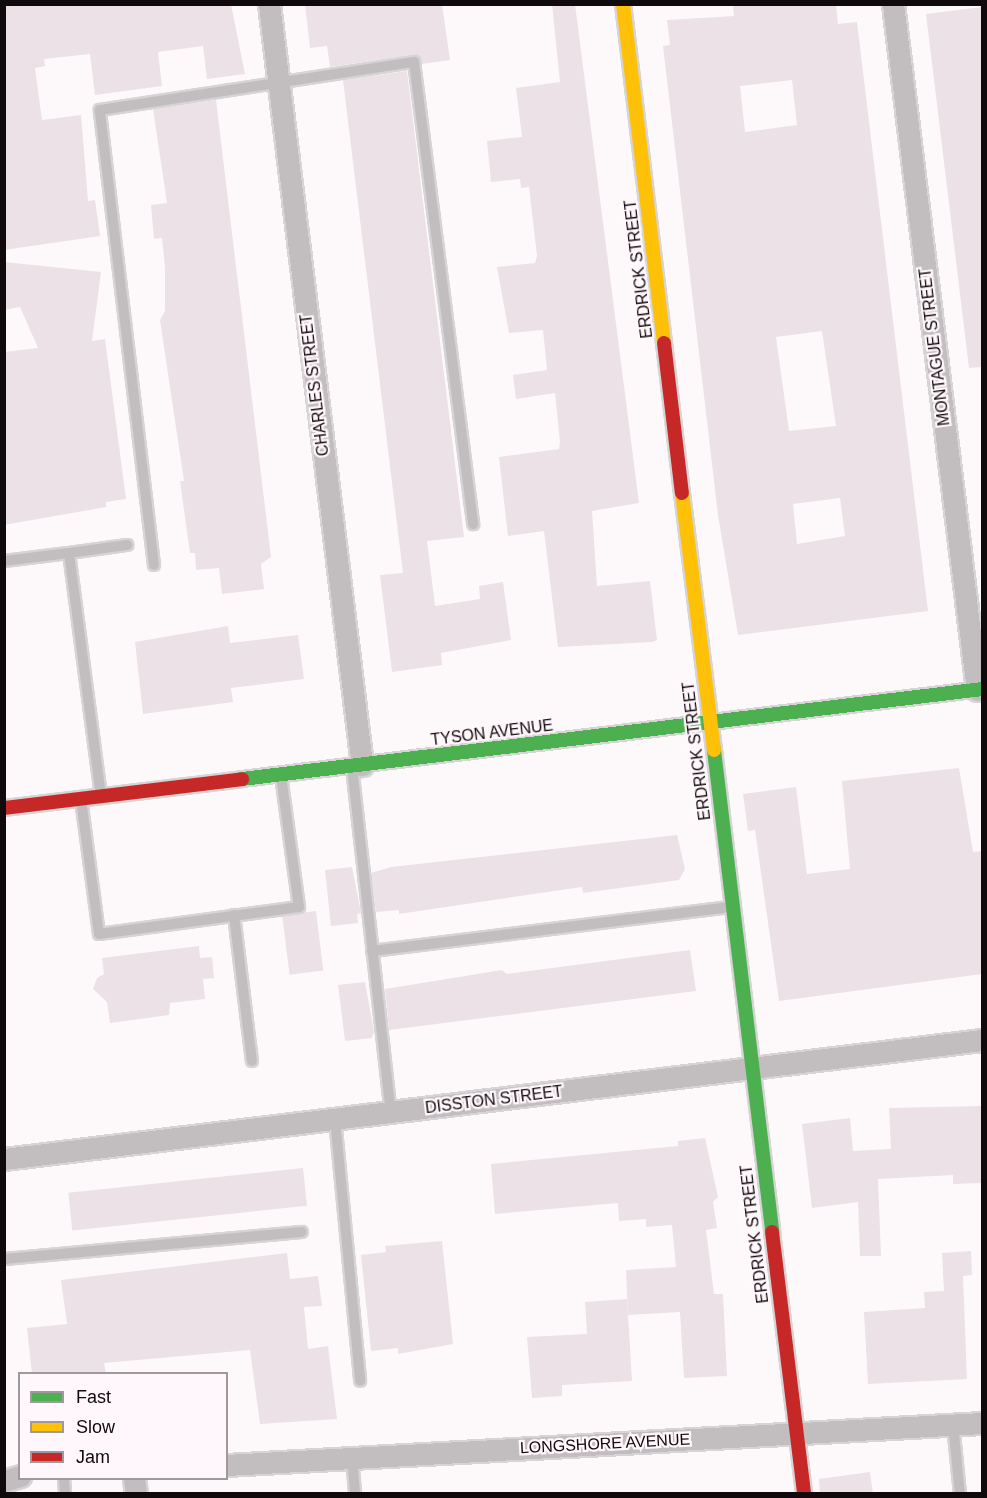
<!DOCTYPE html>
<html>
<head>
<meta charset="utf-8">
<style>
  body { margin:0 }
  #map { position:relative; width:987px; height:1498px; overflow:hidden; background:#fdf9fb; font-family:Helvetica,sans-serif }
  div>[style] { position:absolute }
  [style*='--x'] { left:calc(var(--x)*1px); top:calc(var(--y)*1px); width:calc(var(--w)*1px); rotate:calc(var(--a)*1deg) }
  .building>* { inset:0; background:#ebe1e7; transform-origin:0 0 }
  .roads { filter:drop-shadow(2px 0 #d6d4d5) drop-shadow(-2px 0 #d6d4d5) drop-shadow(0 2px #d6d4d5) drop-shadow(0 -2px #d6d4d5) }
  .lane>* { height:10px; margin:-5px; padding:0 5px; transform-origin:5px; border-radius:5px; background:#c2bec0 }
  .street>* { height:21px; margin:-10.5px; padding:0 10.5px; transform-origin:10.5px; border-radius:10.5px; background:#c2bec0 }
  .fast>* { height:14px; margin:-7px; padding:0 7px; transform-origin:7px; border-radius:7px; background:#4caf50 }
  .slow>* { height:14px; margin:-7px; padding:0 7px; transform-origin:7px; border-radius:7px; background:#ffc107 }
  .jam>* { height:14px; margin:-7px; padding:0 7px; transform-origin:7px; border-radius:7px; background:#c62828 }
  span { translate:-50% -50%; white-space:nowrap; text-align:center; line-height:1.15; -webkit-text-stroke:4.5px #fff7fb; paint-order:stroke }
  .street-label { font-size:16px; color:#100a0d }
  .frame { position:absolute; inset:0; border:6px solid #100a0d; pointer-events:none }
  .legend { position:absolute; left:18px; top:1372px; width:210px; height:108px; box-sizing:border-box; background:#fff7fb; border:2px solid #9f989c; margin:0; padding:8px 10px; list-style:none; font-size:18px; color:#100a0d }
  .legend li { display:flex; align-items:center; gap:12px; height:30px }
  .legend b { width:30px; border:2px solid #9f989c }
</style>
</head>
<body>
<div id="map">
  <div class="building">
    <i style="clip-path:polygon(4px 4px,231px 4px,245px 74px,207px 79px,203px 46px,158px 52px,162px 86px,95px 95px,90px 54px,44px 59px,45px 66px,35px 68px,42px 120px,81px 115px,88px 201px,95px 200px,100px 236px,4px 250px)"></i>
    <i style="clip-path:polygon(305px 4px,442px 4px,450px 60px,422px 64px,413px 55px,330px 67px,327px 46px,310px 48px)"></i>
    <i style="clip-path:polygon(552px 4px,575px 4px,639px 503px,592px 511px,597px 586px,650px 581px,657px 640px,652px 642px,558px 647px,544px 531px,508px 536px,499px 457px,559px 449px,560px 442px,555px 393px,516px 399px,513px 375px,547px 370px,543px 330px,509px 333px,497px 267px,535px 263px,537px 256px,529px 187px,521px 188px,520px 179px,491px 182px,487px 141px,522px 137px,516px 88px,560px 82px)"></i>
    <i style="clip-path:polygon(evenodd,733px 4px,836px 4px,838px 24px,857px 22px,928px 611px,738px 635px,718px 515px,663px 46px,670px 45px,667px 20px,734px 16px,733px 4px,792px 80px,797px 125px,745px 132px,740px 86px,792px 80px,733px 4px,822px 331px,836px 426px,789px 431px,776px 337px,822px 331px,733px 4px,840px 498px,845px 536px,797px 544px,793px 504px,840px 498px)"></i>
    <i style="clip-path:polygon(982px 7px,982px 367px,969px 368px,926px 14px)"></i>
    <i style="clip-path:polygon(407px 71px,464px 537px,427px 541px,435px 606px,480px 599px,479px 586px,503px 582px,511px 640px,441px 653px,442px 665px,392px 672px,380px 575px,403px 573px,343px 80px)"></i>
    <i style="clip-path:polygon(216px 100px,271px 557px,261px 564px,264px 589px,222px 594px,219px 568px,196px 570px,195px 553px,190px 553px,180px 481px,184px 481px,160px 320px,165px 311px,165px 267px,162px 238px,154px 239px,151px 205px,167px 203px,153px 109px)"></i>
    <i style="clip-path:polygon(4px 262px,101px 272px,92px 341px,105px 339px,126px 499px,106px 502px,106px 507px,4px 525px,4px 352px,38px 348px,20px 307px,4px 310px)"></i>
    <i style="clip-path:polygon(228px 626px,230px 643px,298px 635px,304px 679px,231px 688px,233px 702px,143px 714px,135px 642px)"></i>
    <i style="clip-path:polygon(959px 768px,973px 852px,982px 851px,982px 974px,779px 1001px,755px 830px,748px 831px,743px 794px,796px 787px,807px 874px,850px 869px,842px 781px)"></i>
    <i style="clip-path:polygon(677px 835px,685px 869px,679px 880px,583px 893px,582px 887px,561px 890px,399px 914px,399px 910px,376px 912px,371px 873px,391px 867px)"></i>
    <i style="clip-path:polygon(352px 867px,361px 913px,357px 914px,358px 923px,331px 926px,325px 870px)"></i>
    <i style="left:316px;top:911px;width:60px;height:34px;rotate:83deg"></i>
    <i style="clip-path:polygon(199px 946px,200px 958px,212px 957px,214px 978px,203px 979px,205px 999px,170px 1003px,169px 1015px,110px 1023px,107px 1002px,93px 989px,97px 978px,104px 974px,102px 958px)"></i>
    <i style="clip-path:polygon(690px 950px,696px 991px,389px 1030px,385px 989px,502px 970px,507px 974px)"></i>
    <i style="clip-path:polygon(365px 982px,374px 1032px,372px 1038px,345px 1041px,338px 985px)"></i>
    <i style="clip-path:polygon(982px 1106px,982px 1183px,953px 1184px,953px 1175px,878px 1179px,881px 1256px,860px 1256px,858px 1202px,812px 1208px,802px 1124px,850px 1118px,853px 1151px,891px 1149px,889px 1108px)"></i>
    <i style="clip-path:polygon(705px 1138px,718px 1197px,713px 1202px,717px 1228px,706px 1230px,714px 1294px,723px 1294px,727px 1376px,684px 1378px,680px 1312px,628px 1315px,626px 1270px,676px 1267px,672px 1225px,646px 1227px,646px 1219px,619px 1221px,618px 1203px,495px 1214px,491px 1164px,678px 1146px,678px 1141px)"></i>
    <i style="left:303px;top:1168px;width:38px;height:236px;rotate:84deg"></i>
    <i style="clip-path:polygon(442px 1241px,453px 1344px,398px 1354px,398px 1348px,371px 1351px,361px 1255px,386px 1252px,385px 1246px)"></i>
    <i style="clip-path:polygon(971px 1251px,972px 1275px,963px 1276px,967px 1379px,868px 1384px,864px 1312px,925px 1308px,924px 1292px,944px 1291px,942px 1253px)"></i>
    <i style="clip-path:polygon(287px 1253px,290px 1279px,318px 1276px,322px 1306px,304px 1307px,308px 1349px,328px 1346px,337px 1419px,260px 1424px,250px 1350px,104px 1363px,106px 1374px,32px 1374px,27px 1328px,67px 1324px,61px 1280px)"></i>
    <i style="clip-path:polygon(627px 1299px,632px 1381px,562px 1385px,562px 1396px,532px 1398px,527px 1337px,587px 1334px,585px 1302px)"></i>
    <i style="clip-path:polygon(870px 1472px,873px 1494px,820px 1494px,819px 1479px)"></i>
  </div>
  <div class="roads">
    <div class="lane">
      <i style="--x:69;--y:553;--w:59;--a:-7.9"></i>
      <i style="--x:4;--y:561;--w:65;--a:-7"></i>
      <i style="--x:69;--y:553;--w:245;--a:82.5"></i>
      <i style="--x:154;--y:565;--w:458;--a:-96.8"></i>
      <i style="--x:100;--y:110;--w:318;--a:-8.7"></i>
      <i style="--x:414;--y:62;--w:466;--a:82.7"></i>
      <i style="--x:352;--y:767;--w:348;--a:83.6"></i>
      <i style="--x:81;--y:799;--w:136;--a:82.4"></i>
      <i style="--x:99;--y:934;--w:202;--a:-7.7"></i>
      <i style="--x:299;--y:907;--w:133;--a:-97.8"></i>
      <i style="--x:234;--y:915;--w:147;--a:83"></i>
      <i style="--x:372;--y:951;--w:363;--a:-7"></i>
      <i style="--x:335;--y:1119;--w:263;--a:84.5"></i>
      <i style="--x:4;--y:1259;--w:299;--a:-5.2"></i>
      <i style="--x:953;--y:1424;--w:70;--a:84.3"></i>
      <i style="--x:352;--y:1458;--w:36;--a:85"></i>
      <i style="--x:64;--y:1478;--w:16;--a:86"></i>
    </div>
    <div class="street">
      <i style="--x:269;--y:4;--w:767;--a:83.03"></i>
      <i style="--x:893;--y:4;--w:691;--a:83.02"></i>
      <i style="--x:4;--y:1159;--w:985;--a:-6.94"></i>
      <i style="--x:226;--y:1465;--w:757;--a:-3.18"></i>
      <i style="--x:134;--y:1478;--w:16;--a:83"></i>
      <i style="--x:4;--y:1481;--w:17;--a:-17"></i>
    </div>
    <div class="fast">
      <i style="--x:714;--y:750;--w:485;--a:83.1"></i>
      <i style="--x:242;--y:779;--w:745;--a:-6.93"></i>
    </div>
    <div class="slow">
      <i style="--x:623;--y:4;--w:341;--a:83.1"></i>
      <i style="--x:682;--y:493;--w:259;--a:82.9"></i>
    </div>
    <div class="jam">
      <i style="--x:664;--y:343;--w:151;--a:83.2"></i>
      <i style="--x:4;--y:808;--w:240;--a:-6.9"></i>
      <i style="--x:772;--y:1232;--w:264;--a:83"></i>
    </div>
  </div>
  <div class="street-label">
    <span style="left:639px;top:269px;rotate:-97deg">ERDRICK STREET</span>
    <span style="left:935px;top:347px;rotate:-97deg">MONTAGUE STREET</span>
    <span style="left:315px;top:385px;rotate:-97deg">CHARLES STREET</span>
    <span style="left:492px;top:733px;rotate:-7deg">TYSON AVENUE</span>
    <span style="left:697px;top:751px;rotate:-97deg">ERDRICK STREET</span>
    <span style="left:494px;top:1100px;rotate:-7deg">DISSTON STREET</span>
    <span style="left:755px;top:1234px;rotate:-97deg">ERDRICK STREET</span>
    <span style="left:605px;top:1444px;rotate:-3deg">LONGSHORE AVENUE</span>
  </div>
  <div class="frame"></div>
  <ul class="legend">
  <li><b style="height:8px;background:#4caf50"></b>Fast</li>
  <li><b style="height:8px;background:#ffc107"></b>Slow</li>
  <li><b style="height:8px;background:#c62828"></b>Jam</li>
  </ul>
</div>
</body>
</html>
